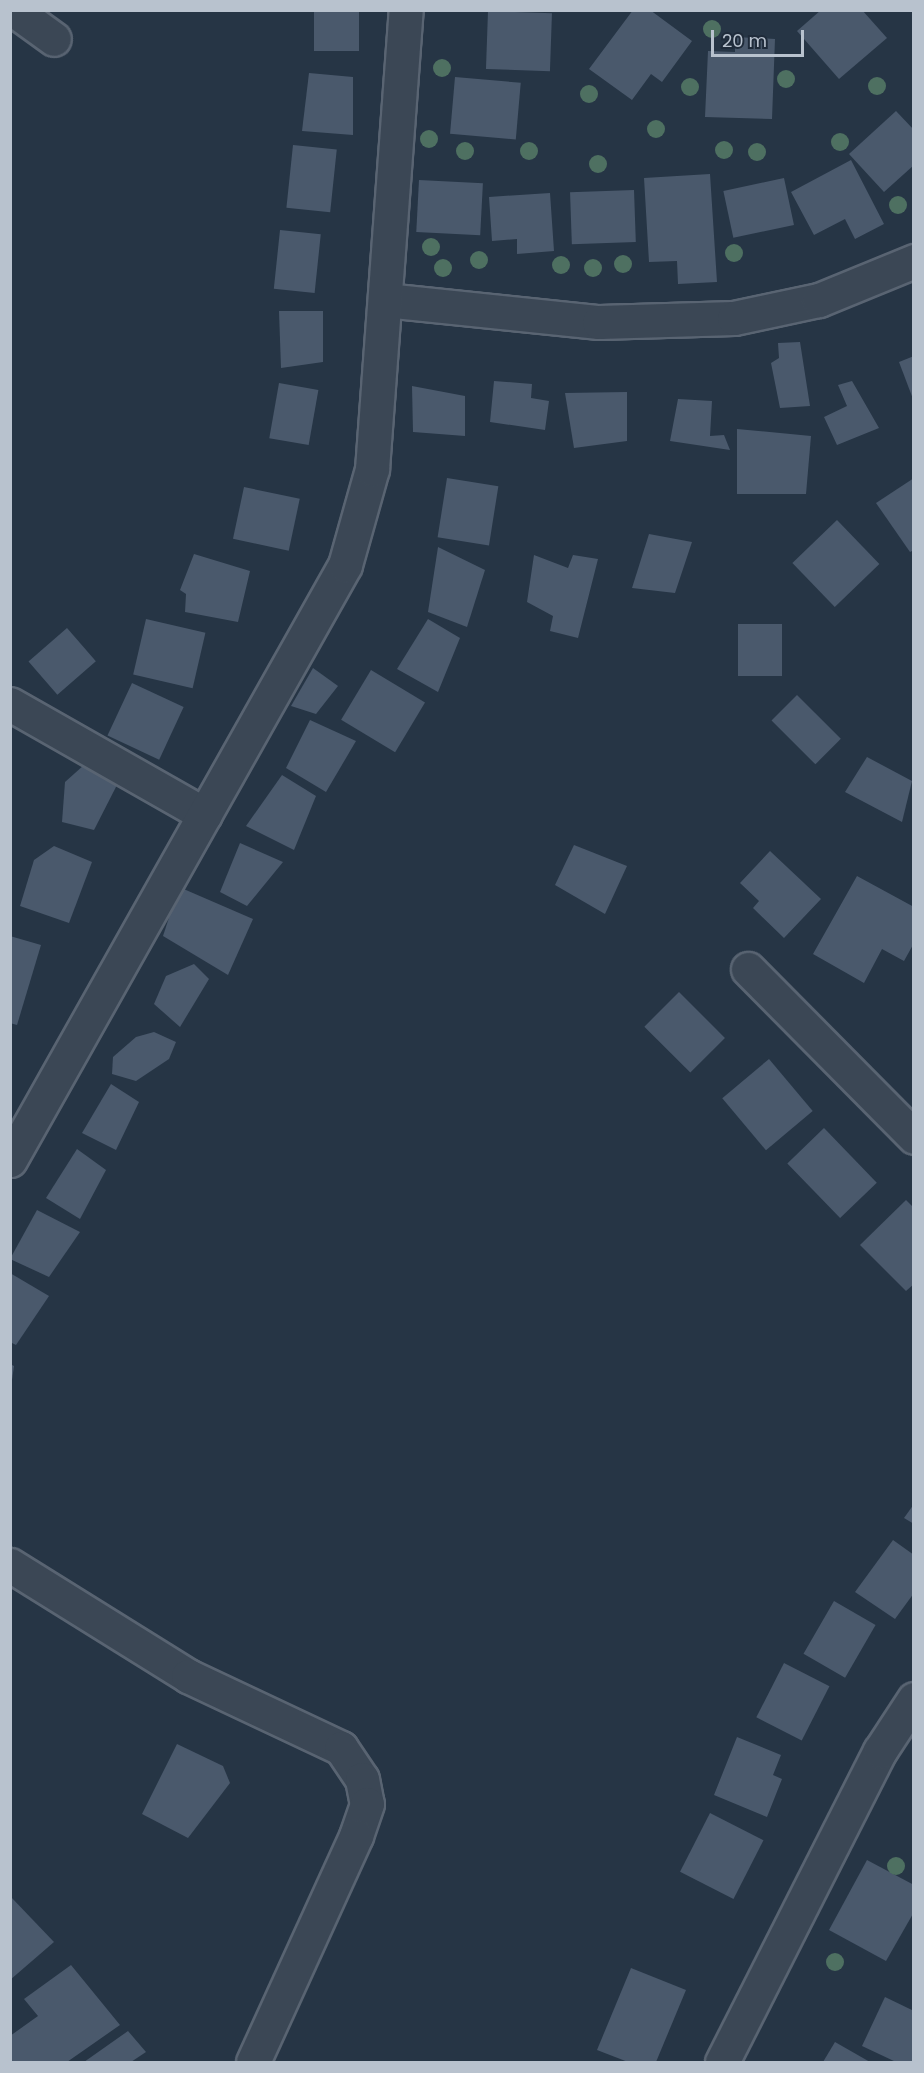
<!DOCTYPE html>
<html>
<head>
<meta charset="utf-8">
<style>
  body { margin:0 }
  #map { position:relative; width:924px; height:2073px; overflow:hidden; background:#263545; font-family:Poppins,sans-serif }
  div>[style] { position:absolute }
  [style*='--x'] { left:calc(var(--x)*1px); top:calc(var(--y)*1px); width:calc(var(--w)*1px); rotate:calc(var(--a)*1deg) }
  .building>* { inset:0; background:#4a596c; transform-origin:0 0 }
  .roads { filter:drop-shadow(2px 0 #596472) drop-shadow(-2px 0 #596472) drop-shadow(0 2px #596472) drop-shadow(0 -2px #596472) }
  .minor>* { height:33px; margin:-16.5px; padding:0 16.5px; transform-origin:16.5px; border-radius:16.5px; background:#3b4755 }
  .trees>* { width:18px; height:18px; margin:-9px; border-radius:50%; background:#4e7061 }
  span { translate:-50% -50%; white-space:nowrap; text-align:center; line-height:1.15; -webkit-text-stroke:4.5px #1f2b3a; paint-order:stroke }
  .frame { position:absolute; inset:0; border:12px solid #b8c2ce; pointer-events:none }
  .scale { position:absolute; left:711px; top:30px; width:93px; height:27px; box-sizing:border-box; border:3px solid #b8c2ce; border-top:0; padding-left:8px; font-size:18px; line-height:21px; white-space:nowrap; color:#b8c2ce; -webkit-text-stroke:4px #1f2b3a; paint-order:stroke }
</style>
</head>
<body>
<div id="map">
  <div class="building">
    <i style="left:314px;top:10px;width:45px;height:41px"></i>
    <i style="clip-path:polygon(633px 10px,650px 10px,692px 41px,662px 82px,651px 74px,632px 100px,589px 69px)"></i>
    <i style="clip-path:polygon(821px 10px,862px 10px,887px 38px,839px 79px,797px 31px)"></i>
    <i style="left:488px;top:11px;width:64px;height:58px;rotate:2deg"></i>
    <i style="clip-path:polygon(735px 37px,775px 39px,772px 119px,705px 117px,708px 51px,735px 52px)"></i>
    <i style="clip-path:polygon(309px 73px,353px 77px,353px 135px,302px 131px)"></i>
    <i style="left:455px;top:77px;width:66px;height:57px;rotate:5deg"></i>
    <i style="clip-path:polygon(896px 111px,914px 130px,914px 165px,884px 192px,849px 154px)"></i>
    <i style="left:293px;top:145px;width:44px;height:63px;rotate:6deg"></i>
    <i style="clip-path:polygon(851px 160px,884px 224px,855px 239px,845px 219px,814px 235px,791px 192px)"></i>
    <i style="clip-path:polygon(710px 174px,717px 282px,678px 284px,677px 261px,649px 262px,644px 178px)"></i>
    <i style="left:784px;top:178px;width:48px;height:62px;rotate:78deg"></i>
    <i style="left:419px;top:180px;width:64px;height:52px;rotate:3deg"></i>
    <i style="left:634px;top:190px;width:52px;height:64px;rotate:88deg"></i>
    <i style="clip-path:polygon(550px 193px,554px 251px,517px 254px,517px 239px,492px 241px,489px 197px)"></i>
    <i style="left:280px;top:230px;width:41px;height:59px;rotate:6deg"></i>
    <i style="clip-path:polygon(279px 311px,323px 311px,323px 362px,281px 368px)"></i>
    <i style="clip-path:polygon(800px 342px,810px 406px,780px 408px,771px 363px,779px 358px,778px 343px)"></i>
    <i style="clip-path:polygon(914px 356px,914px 399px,913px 399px,899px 362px)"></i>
    <i style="clip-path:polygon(494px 381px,532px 384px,531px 398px,549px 401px,545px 430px,490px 422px)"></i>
    <i style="clip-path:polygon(852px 381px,879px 428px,837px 445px,824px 417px,847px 406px,838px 385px)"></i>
    <i style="left:279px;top:383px;width:40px;height:56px;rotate:10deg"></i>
    <i style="clip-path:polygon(412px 386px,465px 396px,465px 436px,413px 432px)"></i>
    <i style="clip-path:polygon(627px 392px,627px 441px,574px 448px,565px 393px)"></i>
    <i style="clip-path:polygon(678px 399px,712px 401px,710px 436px,724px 435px,730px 450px,670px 441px)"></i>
    <i style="clip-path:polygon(737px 429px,811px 436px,806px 494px,737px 494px)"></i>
    <i style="left:447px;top:478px;width:52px;height:60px;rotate:9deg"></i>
    <i style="clip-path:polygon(914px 478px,914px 550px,910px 552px,876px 503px)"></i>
    <i style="left:244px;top:487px;width:57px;height:53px;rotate:12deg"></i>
    <i style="left:837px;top:520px;width:61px;height:62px;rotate:46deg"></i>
    <i style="clip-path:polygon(649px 534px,692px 542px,675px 593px,632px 588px)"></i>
    <i style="clip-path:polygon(438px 547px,485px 570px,467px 627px,428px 612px)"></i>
    <i style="clip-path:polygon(194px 554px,250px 571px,238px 622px,185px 612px,186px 594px,180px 590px)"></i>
    <i style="clip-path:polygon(534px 555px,568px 568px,573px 555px,598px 559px,578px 638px,550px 631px,553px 616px,527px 602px)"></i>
    <i style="left:146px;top:619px;width:61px;height:57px;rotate:13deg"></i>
    <i style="clip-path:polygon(428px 619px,460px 638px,438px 692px,397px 669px)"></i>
    <i style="left:782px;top:624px;width:52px;height:44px;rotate:90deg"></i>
    <i style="left:67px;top:628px;width:44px;height:51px;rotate:49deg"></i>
    <i style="clip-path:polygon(313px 668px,338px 686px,316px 714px,291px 706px)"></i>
    <i style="left:371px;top:670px;width:63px;height:58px;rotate:31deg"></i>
    <i style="left:132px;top:683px;width:57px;height:58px;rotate:25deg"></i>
    <i style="left:797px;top:695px;width:62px;height:36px;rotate:45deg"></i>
    <i style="clip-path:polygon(310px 720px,356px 741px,326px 792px,286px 768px)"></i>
    <i style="clip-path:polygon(867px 757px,912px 781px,902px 822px,845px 792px)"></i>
    <i style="clip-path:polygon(84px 765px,118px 783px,94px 830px,62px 822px,65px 782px)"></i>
    <i style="clip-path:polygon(282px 775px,316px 796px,294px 850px,246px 826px)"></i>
    <i style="clip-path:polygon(240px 843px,283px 862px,247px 906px,220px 892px)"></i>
    <i style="clip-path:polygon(574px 845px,627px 866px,605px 914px,555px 885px)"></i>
    <i style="clip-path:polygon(54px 846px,92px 862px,69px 923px,20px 906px,34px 860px)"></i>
    <i style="clip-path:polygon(770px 851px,821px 899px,784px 938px,753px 908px,759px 901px,740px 883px)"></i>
    <i style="clip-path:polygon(857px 876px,914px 907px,914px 943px,904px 961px,882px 949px,864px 983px,813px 954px)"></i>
    <i style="clip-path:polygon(179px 887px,253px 919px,228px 975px,163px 936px)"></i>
    <i style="clip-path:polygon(10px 936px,41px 945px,17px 1025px,10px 1023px)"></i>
    <i style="clip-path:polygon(194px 964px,209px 979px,180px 1027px,154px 1004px,166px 976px)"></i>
    <i style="left:679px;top:992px;width:65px;height:49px;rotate:45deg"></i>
    <i style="clip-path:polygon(154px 1032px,176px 1042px,169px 1059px,136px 1081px,112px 1074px,113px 1057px,136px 1037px)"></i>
    <i style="left:769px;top:1059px;width:68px;height:61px;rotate:50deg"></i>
    <i style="clip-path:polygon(111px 1084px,139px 1102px,116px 1150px,82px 1133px)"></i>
    <i style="left:824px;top:1128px;width:76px;height:51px;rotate:46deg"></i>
    <i style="clip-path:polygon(77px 1149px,106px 1170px,80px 1219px,46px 1198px)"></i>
    <i style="clip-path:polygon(906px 1200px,914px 1208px,914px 1284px,906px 1291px,860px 1245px)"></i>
    <i style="clip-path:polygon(37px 1210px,80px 1232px,49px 1277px,10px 1259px)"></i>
    <i style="clip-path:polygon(10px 1273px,49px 1296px,16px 1345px,10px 1342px)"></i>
    <i style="clip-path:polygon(10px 1364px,14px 1366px,12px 1380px,10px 1380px)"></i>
    <i style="clip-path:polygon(914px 1504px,914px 1524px,904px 1518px)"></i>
    <i style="clip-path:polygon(893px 1540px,914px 1555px,914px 1593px,895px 1619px,855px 1592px)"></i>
    <i style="left:834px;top:1601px;width:48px;height:61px;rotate:30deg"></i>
    <i style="left:784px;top:1663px;width:51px;height:61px;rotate:27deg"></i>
    <i style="clip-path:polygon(737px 1737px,781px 1755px,773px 1775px,782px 1779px,767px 1817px,714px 1795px)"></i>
    <i style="clip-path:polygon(177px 1744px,223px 1766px,230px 1783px,188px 1838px,142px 1814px)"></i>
    <i style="left:710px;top:1813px;width:60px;height:66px;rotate:27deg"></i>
    <i style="clip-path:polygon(867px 1860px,914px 1885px,914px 1912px,886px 1961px,829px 1930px)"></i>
    <i style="clip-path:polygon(10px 1896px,54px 1942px,10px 1980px)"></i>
    <i style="clip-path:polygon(71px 1965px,120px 2025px,67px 2062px,10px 2062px,10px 2036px,38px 2016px,24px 1999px)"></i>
    <i style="clip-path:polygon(631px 1968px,686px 1990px,656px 2062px,628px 2062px,597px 2050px)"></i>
    <i style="clip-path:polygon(885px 1997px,914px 2011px,914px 2062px,896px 2062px,862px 2046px)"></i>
    <i style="clip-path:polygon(128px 2031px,146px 2052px,131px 2062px,84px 2062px)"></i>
    <i style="clip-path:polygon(835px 2042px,870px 2062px,823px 2062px)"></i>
  </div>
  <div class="roads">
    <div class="minor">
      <i style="--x:14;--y:10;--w:49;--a:35.9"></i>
      <i style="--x:385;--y:300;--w:215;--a:5.9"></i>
      <i style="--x:599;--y:322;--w:135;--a:-1.7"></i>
      <i style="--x:734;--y:318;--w:87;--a:-12"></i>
      <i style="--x:819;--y:300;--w:103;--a:-22.3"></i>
      <i style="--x:10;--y:704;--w:224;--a:29.6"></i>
      <i style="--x:748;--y:969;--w:236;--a:45.3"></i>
      <i style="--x:10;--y:1160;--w:683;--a:-60.62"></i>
      <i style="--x:345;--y:565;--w:100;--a:-74.3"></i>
      <i style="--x:372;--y:469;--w:460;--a:-85.8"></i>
      <i style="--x:10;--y:1565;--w:210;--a:31.9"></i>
      <i style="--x:188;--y:1676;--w:169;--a:25.2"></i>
      <i style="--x:341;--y:1748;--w:37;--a:56"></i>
      <i style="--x:362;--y:1779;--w:25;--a:79"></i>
      <i style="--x:367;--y:1804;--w:34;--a:109"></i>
      <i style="--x:356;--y:1836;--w:248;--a:114.5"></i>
      <i style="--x:722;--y:2062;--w:349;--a:-63.1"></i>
      <i style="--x:880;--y:1751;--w:62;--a:-56.8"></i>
    </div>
  </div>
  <div class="trees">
    <i style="left:712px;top:29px"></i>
    <i style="left:442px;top:68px"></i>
    <i style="left:786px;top:79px"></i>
    <i style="left:877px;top:86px"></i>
    <i style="left:690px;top:87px"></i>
    <i style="left:589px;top:94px"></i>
    <i style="left:656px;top:129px"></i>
    <i style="left:429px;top:139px"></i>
    <i style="left:840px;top:142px"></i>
    <i style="left:724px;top:150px"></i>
    <i style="left:465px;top:151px"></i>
    <i style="left:529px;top:151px"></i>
    <i style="left:757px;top:152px"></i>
    <i style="left:598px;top:164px"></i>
    <i style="left:898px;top:205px"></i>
    <i style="left:431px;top:247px"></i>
    <i style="left:734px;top:253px"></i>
    <i style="left:479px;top:260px"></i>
    <i style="left:623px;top:264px"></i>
    <i style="left:561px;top:265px"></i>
    <i style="left:443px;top:268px"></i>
    <i style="left:593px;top:268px"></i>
    <i style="left:896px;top:1866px"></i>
    <i style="left:835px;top:1962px"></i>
  </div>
  <div class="frame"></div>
  <div class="scale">20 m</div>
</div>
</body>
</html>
